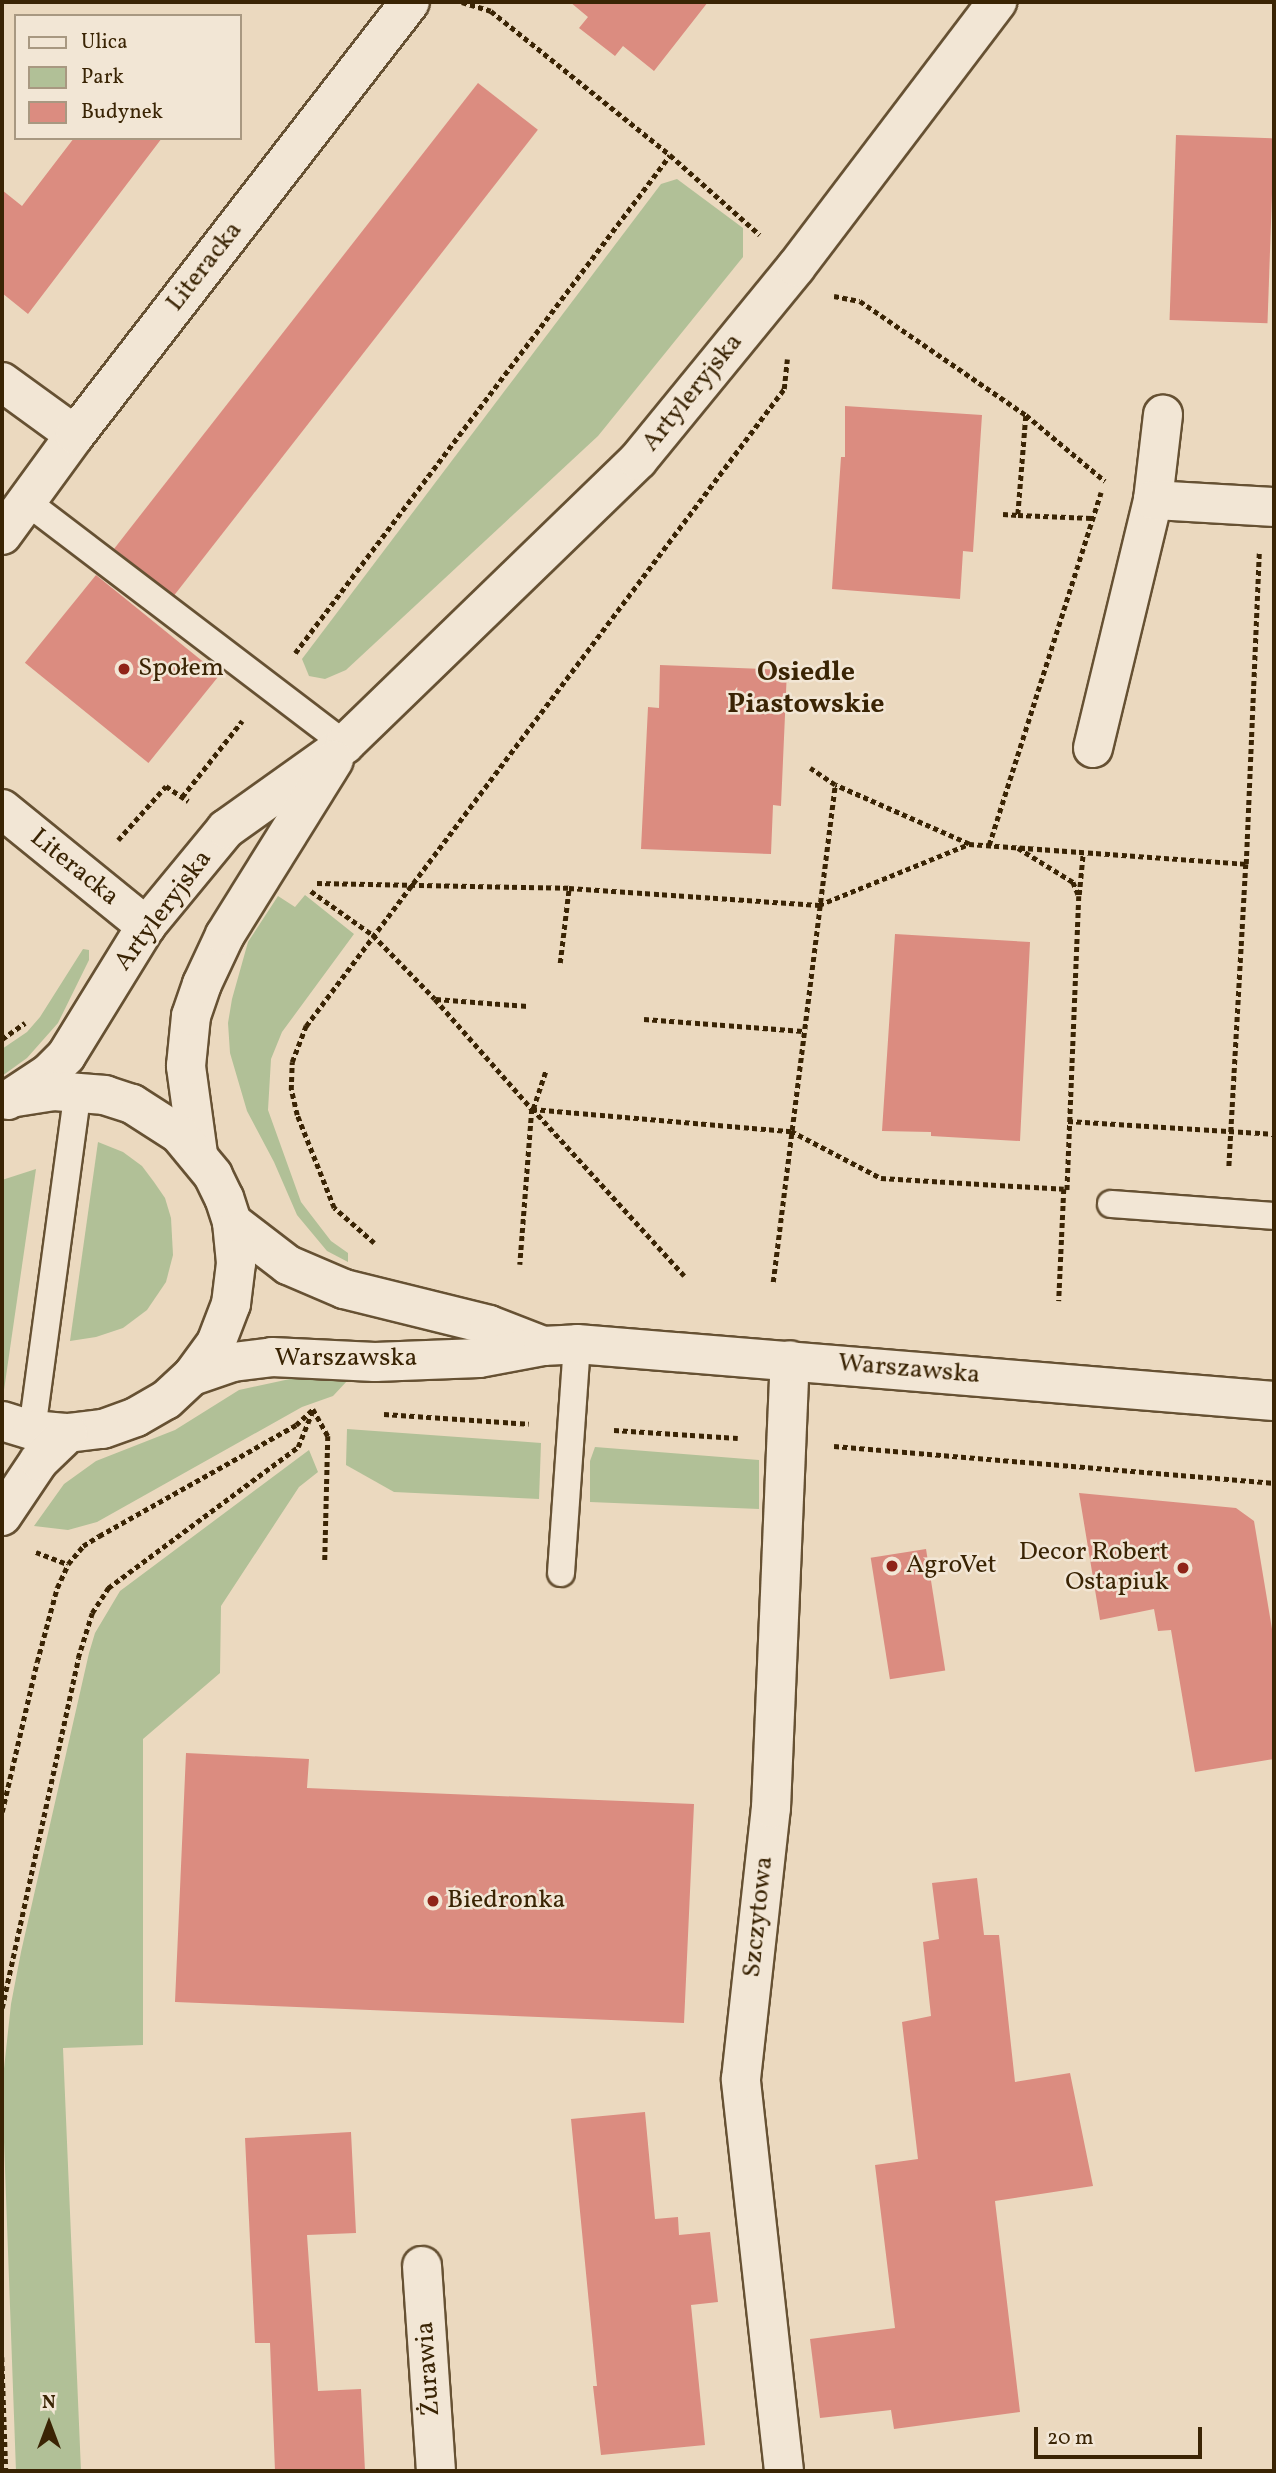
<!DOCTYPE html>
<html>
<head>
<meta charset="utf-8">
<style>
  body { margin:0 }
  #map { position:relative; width:1276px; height:2473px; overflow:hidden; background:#ebd9bf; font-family:Vollkorn,serif }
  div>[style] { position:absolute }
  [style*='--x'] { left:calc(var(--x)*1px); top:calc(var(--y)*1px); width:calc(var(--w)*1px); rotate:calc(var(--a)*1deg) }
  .green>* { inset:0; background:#b1c097 }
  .building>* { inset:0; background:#db8c80; transform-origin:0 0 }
  .path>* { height:4.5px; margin-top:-2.25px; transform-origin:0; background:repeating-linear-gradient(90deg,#3a2404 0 5px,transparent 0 8.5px) }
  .roads { filter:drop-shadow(2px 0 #665133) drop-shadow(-2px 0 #665133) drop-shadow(0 2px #665133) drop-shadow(0 -2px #665133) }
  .lane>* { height:26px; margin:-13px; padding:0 13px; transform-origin:13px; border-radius:13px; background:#f2e6d5 }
  .street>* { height:38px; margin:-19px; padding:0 19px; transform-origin:19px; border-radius:19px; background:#f2e6d5 }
  .secondary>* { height:38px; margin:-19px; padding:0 19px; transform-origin:19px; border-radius:19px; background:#f2e6d5 }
  .dots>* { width:19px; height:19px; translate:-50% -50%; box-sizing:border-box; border:4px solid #f2e6d5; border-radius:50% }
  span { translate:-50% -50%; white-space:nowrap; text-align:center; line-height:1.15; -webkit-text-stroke:5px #f2e6d5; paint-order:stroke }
  .street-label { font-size:26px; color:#3a2404 }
  .poi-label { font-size:26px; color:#3a2404 }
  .left { translate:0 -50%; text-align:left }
  .right { translate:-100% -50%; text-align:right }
  .neighbourhood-label { font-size:28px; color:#3a2404; font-weight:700 }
  .frame { position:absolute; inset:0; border:4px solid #3a2404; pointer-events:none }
  .legend { position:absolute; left:14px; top:14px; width:228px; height:126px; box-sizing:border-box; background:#f2e6d5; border:2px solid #a89881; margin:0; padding:9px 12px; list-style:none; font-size:21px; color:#3a2404 }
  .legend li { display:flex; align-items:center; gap:14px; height:35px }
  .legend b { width:35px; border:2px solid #a89881 }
  .north { position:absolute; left:14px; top:2389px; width:70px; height:70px; -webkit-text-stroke:5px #f2e6d5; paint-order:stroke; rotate:0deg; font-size:19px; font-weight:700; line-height:28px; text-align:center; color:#3a2404 }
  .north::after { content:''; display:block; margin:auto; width:24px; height:32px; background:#3a2404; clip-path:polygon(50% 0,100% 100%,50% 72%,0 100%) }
  .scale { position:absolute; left:1034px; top:2427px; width:168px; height:32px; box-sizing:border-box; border:4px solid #3a2404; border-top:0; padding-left:9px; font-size:21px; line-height:24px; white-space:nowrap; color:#3a2404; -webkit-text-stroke:5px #f2e6d5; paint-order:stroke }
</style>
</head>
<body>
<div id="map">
  <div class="green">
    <i style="clip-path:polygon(677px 179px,743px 228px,743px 257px,598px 436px,346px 670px,325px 679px,309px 676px,302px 659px,661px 184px)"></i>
    <i style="clip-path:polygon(305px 895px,354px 934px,282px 1032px,271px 1059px,268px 1110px,301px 1202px,331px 1241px,348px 1253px,348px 1262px,327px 1251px,297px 1215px,274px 1162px,247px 1111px,230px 1053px,228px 1023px,232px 999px,248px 942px,278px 896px,295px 907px)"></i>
    <i style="clip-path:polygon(83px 949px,89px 950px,89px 960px,58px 1023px,27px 1058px,2px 1076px,2px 1049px,27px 1032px,40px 1017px)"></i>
    <i style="clip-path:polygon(98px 1142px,123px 1152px,142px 1166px,154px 1182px,165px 1198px,171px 1218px,173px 1255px,166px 1282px,147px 1310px,123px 1328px,96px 1337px,70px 1341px)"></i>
    <i style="clip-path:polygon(36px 1169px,4px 1390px,2px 1180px)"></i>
    <i style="clip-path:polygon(299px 1377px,348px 1380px,333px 1396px,302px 1407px,97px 1522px,68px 1530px,34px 1526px,64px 1484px,96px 1461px,175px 1430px,239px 1390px)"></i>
    <i style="clip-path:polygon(347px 1429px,541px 1443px,539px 1499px,394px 1492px,346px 1465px)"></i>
    <i style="clip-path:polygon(595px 1447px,759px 1460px,759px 1509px,590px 1502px,590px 1461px)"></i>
    <i style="clip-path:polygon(309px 1450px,318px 1472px,299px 1487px,221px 1606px,220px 1673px,143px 1739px,143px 2045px,63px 2048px,81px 2471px,16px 2471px,2px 2087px,11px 2004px,21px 1952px,89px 1653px,95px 1633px,120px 1591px)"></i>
  </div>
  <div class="building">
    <i style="clip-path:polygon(570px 2px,708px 2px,654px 71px,623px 46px,615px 56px,579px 28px,588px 17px)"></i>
    <i style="left:478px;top:83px;width:76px;height:591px;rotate:38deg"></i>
    <i style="left:1176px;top:135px;width:98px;height:185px;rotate:2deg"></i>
    <i style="clip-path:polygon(74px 138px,162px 138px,28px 314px,2px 293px,2px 190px,22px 206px)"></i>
    <i style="clip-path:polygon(845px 406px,982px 415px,973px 552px,963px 551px,960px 599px,832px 589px,841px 457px,845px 457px)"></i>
    <i style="left:96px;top:575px;width:159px;height:113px;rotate:39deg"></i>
    <i style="clip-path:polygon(660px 665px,787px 670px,781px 806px,773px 805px,771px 854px,641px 849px,648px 707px,659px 708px)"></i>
    <i style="clip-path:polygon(895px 934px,1030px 942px,1020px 1141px,931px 1136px,931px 1132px,882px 1131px)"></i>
    <i style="clip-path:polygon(1079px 1493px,1236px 1508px,1254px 1521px,1274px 1641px,1274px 1759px,1195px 1772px,1171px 1630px,1158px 1631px,1154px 1609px,1100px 1620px)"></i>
    <i style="left:926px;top:1549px;width:123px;height:56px;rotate:81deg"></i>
    <i style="clip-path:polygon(186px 1753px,309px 1759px,307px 1788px,694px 1804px,684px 2023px,175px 2002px)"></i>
    <i style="clip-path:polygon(977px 1878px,984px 1935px,999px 1935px,1015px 2082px,1070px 2073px,1093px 2186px,995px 2201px,1020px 2412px,894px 2429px,891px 2410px,820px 2418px,810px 2339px,895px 2328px,875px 2165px,918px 2159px,902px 2022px,931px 2016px,923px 1942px,939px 1939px,932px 1883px)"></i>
    <i style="clip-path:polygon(645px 2112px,655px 2219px,678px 2217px,679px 2235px,710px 2232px,718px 2302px,691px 2305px,705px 2445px,601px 2455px,593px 2386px,597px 2386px,571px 2119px)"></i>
    <i style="clip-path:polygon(351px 2132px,356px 2233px,307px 2235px,318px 2391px,361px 2389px,365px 2471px,275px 2471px,270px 2343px,255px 2343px,245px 2138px)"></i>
  </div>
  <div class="path">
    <i style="--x:462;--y:2;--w:30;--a:17"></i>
    <i style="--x:491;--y:11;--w:230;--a:38.8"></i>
    <i style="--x:670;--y:155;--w:120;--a:41.6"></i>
    <i style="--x:834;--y:296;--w:26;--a:11"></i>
    <i style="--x:860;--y:301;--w:201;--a:34.5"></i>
    <i style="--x:1026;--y:415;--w:103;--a:39.9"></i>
    <i style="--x:1026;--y:416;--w:99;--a:94.6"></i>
    <i style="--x:1018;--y:515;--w:74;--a:2.3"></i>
    <i style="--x:1003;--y:514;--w:15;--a:4"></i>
    <i style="--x:295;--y:653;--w:623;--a:-53.02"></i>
    <i style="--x:182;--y:797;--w:97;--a:-51.7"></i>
    <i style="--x:118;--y:840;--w:72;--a:-48.4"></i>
    <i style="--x:166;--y:786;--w:27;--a:34"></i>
    <i style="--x:969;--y:844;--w:278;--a:4.1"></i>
    <i style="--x:1246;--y:864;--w:306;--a:93.2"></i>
    <i style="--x:989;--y:845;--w:370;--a:-72.4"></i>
    <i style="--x:1018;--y:848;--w:65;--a:31.7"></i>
    <i style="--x:1073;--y:882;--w:15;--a:67"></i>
    <i style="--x:1079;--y:896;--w:294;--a:92.3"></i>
    <i style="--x:1246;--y:864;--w:311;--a:-87.6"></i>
    <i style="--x:317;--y:883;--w:252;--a:1.1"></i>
    <i style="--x:569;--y:888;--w:251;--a:3.9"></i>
    <i style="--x:819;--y:905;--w:162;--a:-22.1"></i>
    <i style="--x:969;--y:844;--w:146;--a:-156.2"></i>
    <i style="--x:311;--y:891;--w:76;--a:35.4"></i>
    <i style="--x:373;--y:935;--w:89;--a:45.9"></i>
    <i style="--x:435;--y:999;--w:147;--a:48.6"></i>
    <i style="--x:532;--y:1109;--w:156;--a:94.4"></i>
    <i style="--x:1079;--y:895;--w:42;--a:-84.6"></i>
    <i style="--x:560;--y:963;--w:76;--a:-83.2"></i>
    <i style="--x:436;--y:999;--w:92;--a:4.4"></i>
    <i style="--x:644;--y:1019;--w:159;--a:4.3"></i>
    <i style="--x:2;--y:1039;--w:28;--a:-35"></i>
    <i style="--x:533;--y:1109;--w:41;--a:-71.6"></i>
    <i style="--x:1068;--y:1121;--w:206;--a:3.6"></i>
    <i style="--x:374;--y:1243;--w:53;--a:-138.8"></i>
    <i style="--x:334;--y:1208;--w:100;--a:-111.7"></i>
    <i style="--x:297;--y:1115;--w:26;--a:-103"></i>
    <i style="--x:291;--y:1090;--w:28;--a:-88"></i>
    <i style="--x:292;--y:1062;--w:39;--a:-69"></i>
    <i style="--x:306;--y:1026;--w:796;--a:-53.12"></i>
    <i style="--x:784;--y:389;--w:30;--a:-84"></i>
    <i style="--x:684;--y:1276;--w:226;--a:-132.3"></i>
    <i style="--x:532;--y:1109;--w:260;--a:4.9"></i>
    <i style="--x:791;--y:1131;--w:102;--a:27.6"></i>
    <i style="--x:881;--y:1178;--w:183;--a:3.4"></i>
    <i style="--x:1064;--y:1189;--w:112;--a:92.6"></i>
    <i style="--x:773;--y:1282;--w:501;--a:-82.89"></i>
    <i style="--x:835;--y:785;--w:30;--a:-146"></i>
    <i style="--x:313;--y:1409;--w:31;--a:61"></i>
    <i style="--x:328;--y:1436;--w:125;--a:91.4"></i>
    <i style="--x:384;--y:1414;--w:145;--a:3.9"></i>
    <i style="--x:614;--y:1430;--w:124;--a:3.7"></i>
    <i style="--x:834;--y:1446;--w:442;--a:4.8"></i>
    <i style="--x:36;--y:1552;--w:34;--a:21"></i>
    <i style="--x:2;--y:1812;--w:154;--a:-76.9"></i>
    <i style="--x:37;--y:1662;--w:77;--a:-74.9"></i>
    <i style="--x:57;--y:1588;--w:26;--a:-65"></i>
    <i style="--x:68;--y:1564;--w:23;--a:-50"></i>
    <i style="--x:83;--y:1546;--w:19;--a:-32"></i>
    <i style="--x:99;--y:1536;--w:226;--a:-29.4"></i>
    <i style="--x:296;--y:1425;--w:23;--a:-43"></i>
    <i style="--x:2;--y:2008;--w:358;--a:-77.7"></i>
    <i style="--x:78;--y:1658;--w:47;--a:-72.7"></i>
    <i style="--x:92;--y:1613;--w:30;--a:-57"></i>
    <i style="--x:108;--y:1588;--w:237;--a:-36.6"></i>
    <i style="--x:298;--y:1447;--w:37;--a:-68"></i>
    <i style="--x:2;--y:2357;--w:114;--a:88"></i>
  </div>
  <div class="roads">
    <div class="lane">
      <i style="--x:27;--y:502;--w:400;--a:37.3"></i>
      <i style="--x:1111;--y:1204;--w:163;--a:4.2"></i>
      <i style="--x:32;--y:1430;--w:342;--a:-82.3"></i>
      <i style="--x:561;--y:1573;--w:230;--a:-86"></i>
    </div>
    <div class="street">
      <i style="--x:2;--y:382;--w:90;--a:36"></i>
      <i style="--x:1153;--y:500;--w:86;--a:-83.3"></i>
      <i style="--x:2;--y:535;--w:124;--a:-53.9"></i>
      <i style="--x:75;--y:435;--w:547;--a:-52.27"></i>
      <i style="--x:1093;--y:748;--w:255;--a:-76.4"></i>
      <i style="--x:1153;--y:500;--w:121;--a:3.3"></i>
      <i style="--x:2;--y:809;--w:186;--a:39.1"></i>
      <i style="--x:422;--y:2266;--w:205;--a:86.1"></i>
      <i style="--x:784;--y:2471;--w:394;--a:-96.3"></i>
      <i style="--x:741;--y:2079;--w:273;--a:-83.7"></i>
      <i style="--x:771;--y:1808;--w:448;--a:-87.6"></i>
    </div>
    <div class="secondary">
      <i style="--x:8;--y:1100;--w:49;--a:-33.4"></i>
      <i style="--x:49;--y:1073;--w:24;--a:-45"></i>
      <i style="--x:66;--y:1056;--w:153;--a:-58.4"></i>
      <i style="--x:146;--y:926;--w:126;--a:-50.5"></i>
      <i style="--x:226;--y:829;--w:146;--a:-35.5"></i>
      <i style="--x:345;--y:744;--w:408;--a:-44.1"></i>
      <i style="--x:638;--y:460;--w:249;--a:-50.7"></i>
      <i style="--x:796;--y:267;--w:333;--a:-52.8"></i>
      <i style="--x:198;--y:1154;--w:89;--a:-97.8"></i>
      <i style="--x:186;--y:1066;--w:50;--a:-84.3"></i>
      <i style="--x:191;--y:1016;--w:34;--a:-71"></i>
      <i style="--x:202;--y:984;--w:54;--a:-64.9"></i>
      <i style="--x:225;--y:935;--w:206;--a:-58.1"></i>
      <i style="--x:232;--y:1222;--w:71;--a:37.5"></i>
      <i style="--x:288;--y:1265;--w:61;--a:23.2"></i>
      <i style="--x:344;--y:1289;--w:149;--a:13.9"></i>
      <i style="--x:489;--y:1325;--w:58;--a:21.3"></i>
      <i style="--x:192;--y:1376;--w:43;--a:-18.9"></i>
      <i style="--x:233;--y:1362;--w:39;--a:-7"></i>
      <i style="--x:272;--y:1357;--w:103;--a:2.8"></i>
      <i style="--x:375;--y:1362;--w:104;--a:-2.2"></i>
      <i style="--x:479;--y:1358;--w:65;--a:-10.6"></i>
      <i style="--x:543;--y:1346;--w:34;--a:-3"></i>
      <i style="--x:577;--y:1344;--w:699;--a:4.68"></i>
      <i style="--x:2;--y:1421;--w:31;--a:17"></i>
      <i style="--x:32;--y:1430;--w:36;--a:5"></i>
      <i style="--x:68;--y:1433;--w:35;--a:-7"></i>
      <i style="--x:103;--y:1429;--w:35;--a:-20"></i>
      <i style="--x:136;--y:1417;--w:34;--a:-30"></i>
      <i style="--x:166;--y:1400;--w:35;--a:-43"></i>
      <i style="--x:192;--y:1376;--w:41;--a:-54"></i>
      <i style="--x:216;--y:1343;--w:42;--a:-69"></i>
      <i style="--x:231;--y:1304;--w:41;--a:-83"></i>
      <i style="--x:236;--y:1263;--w:41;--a:-95.6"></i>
      <i style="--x:232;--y:1222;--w:25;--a:-108"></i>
      <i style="--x:224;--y:1198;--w:25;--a:-116"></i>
      <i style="--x:213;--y:1175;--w:53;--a:-129.7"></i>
      <i style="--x:179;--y:1134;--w:56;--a:-147.4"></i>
      <i style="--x:132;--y:1104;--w:28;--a:-162"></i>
      <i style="--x:105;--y:1095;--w:51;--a:-175.5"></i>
      <i style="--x:54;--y:1091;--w:37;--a:171"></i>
      <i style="--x:2;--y:1516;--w:66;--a:-56.1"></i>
      <i style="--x:39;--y:1461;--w:40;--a:-44"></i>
    </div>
  </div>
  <div class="dots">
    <i style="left:124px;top:669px;background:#8f2418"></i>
    <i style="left:892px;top:1566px;background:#8f2418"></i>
    <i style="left:1183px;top:1568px;background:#8f2418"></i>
    <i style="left:433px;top:1901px;background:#8f2418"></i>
  </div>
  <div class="street-label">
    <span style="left:205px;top:267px;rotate:-52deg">Literacka</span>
    <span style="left:693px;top:393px;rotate:-51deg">Artyleryjska</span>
    <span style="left:74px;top:868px;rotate:39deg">Literacka</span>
    <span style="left:164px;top:911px;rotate:-53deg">Artyleryjska</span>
    <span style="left:346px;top:1359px">Warszawska</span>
    <span style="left:909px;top:1370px;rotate:5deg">Warszawska</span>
    <span style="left:759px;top:1917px;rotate:-84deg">Szczytowa</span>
    <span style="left:429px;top:2369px;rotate:-94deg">Żurawia</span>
  </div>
  <div class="poi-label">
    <span class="left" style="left:138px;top:669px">Społem</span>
    <span class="right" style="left:1169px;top:1568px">Decor Robert<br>Ostapiuk</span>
    <span class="left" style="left:906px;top:1566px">AgroVet</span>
    <span class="left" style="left:447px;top:1901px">Biedronka</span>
  </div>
  <div class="neighbourhood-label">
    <span style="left:806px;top:689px">Osiedle<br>Piastowskie</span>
  </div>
  <div class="frame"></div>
  <ul class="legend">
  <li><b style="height:9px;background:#f2e6d5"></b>Ulica</li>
  <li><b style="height:19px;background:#b1c097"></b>Park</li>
  <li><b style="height:19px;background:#db8c80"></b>Budynek</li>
  </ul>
  <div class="north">N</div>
  <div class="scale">20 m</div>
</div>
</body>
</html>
